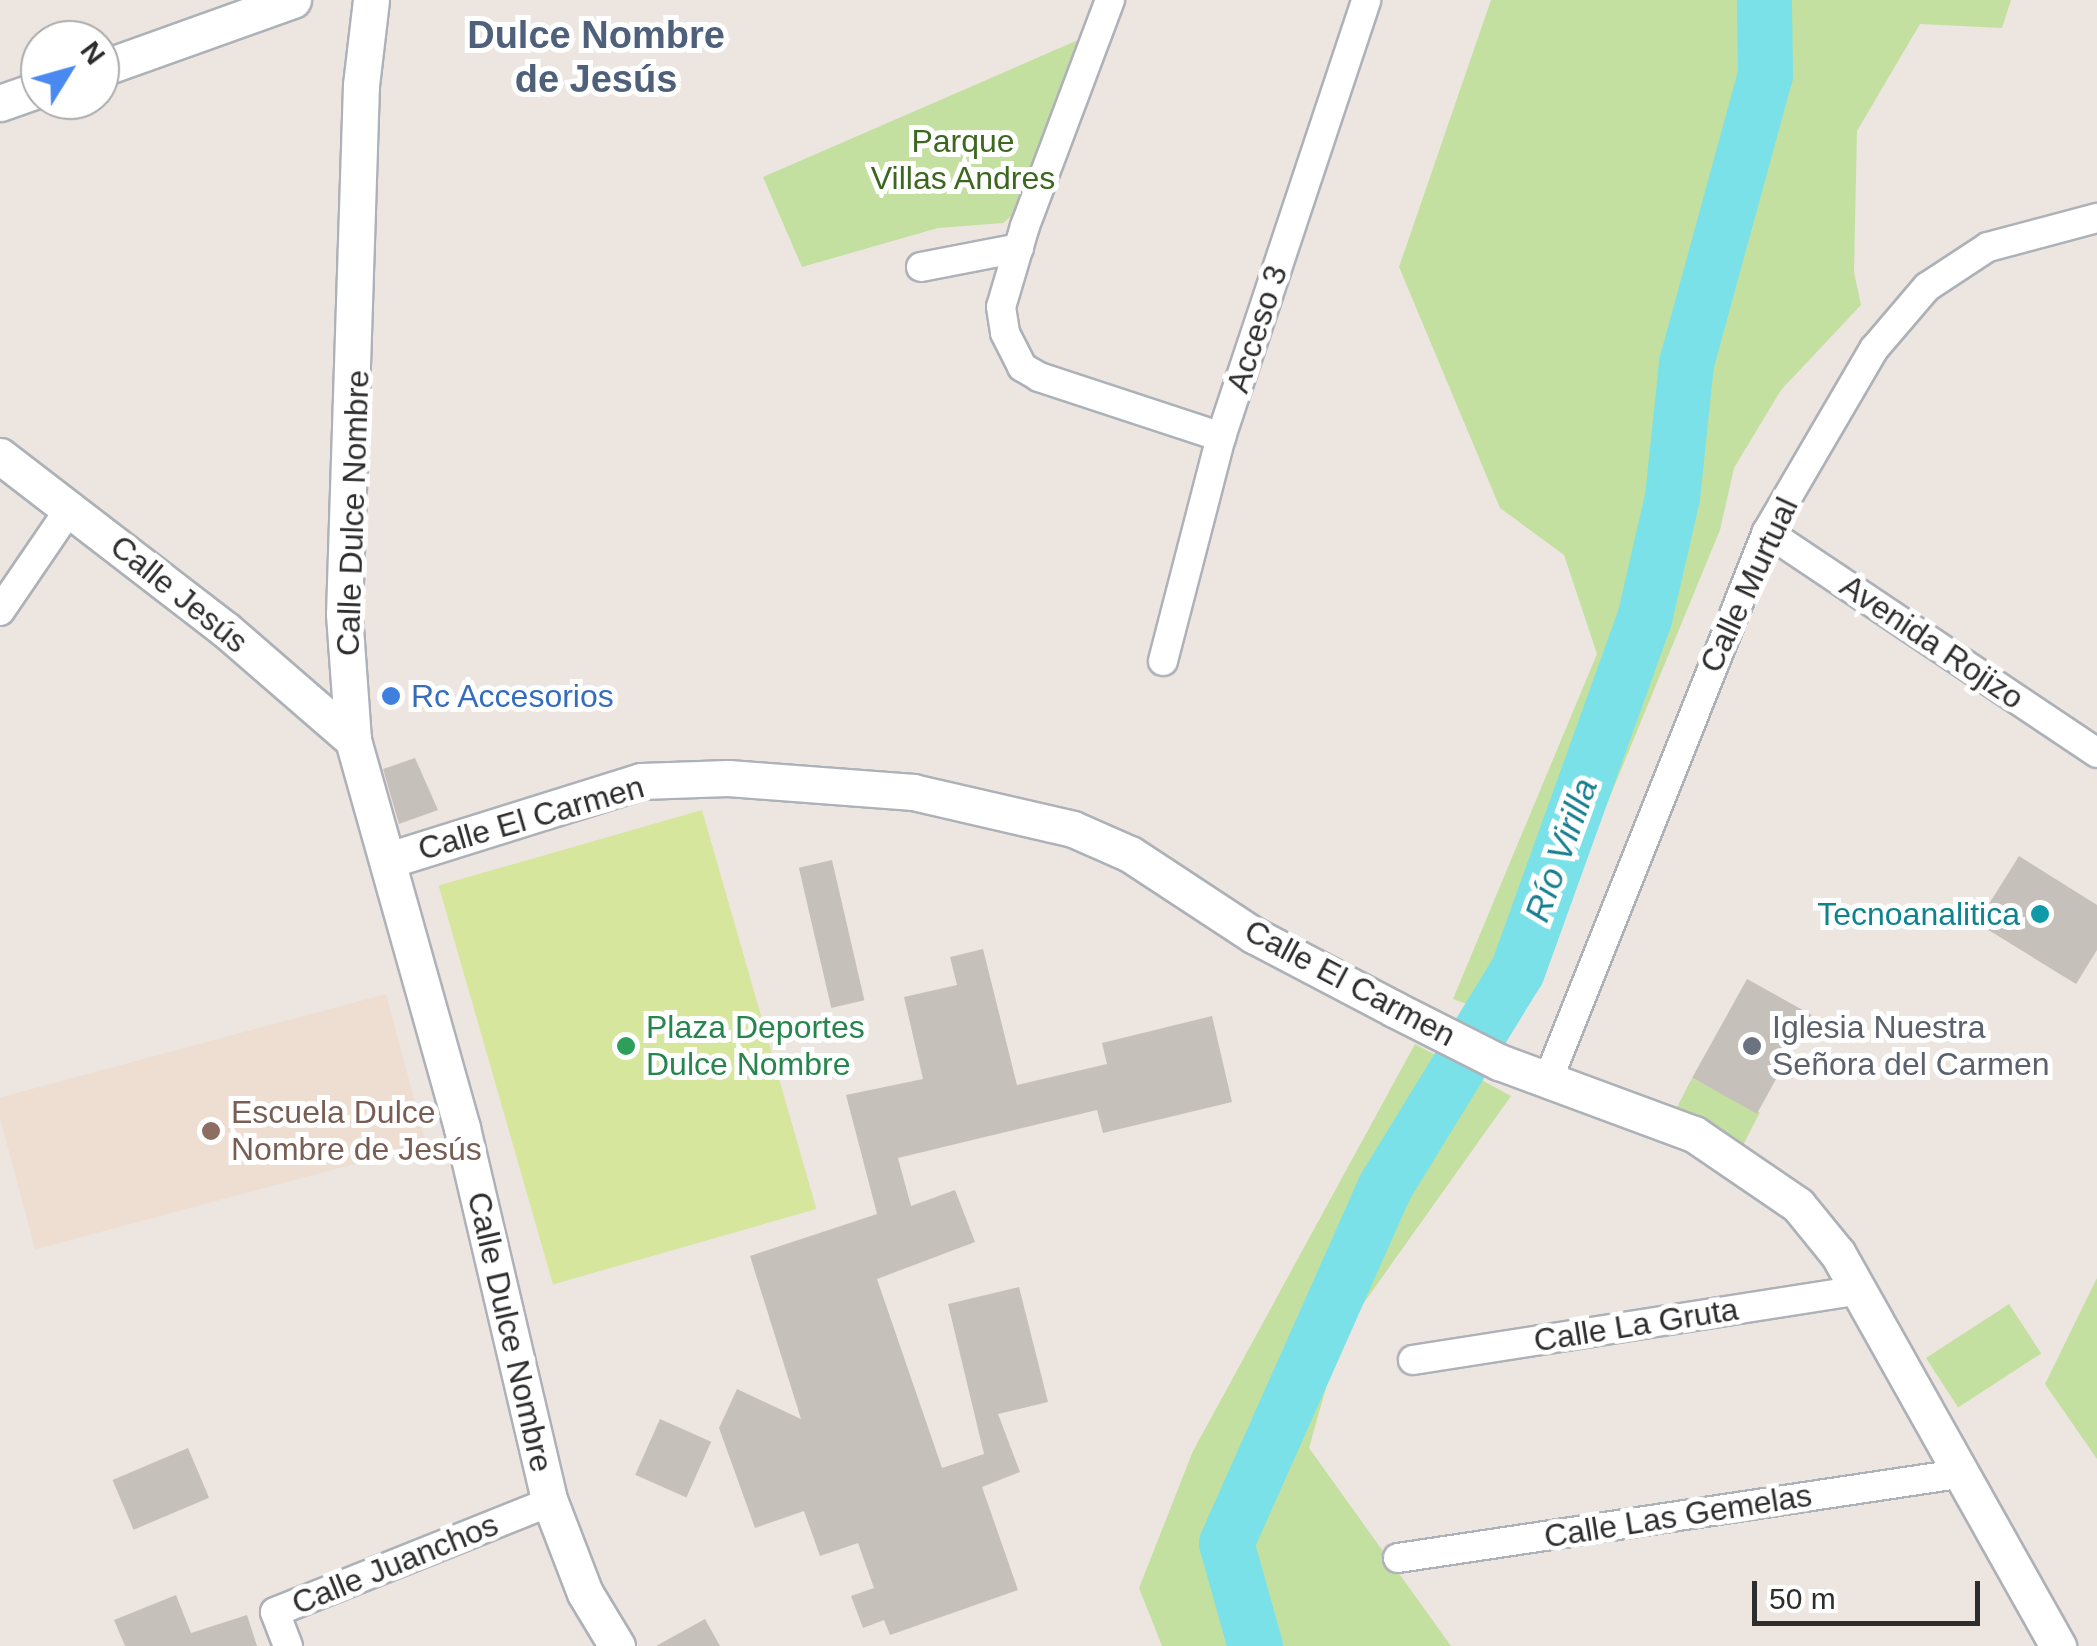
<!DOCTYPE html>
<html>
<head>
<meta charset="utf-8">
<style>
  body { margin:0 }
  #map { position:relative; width:2097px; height:1646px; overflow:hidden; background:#ede5e0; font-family:Arial,sans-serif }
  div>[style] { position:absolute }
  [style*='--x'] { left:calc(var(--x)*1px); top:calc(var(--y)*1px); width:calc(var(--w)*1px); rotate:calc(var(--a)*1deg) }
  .education>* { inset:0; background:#edded1; transform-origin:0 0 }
  .green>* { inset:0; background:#c3e0a0; transform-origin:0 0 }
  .pitch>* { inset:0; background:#d6e69d; transform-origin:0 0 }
  .river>* { height:55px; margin:-27.5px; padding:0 27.5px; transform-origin:27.5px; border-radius:27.5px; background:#7ae1e8 }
  .building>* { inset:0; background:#c6c0bb; transform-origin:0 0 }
  .roads { filter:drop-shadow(2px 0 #adb1b8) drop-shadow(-2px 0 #adb1b8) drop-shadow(0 2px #adb1b8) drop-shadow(0 -2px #adb1b8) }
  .minor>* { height:28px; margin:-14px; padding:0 14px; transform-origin:14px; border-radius:14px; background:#fff }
  .tertiary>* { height:35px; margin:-17.5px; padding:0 17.5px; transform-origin:17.5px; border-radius:17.5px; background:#fff }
  .dots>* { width:28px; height:28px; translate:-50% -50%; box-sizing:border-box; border:5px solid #fff; border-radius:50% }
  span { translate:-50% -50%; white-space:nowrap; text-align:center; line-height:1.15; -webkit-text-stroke:10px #fff; paint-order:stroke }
  .park-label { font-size:32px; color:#3c671f }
  .street-label { font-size:32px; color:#2d2d2d }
  .shop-label { font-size:32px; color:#366cbe }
  .left { translate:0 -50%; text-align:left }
  .culture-label { font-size:32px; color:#0d838f }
  .right { translate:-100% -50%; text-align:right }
  .leisure-label { font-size:32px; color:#27864d }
  .worship-label { font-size:32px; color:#5b616d }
  .education-label { font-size:32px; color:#785e54 }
  .water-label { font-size:35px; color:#167e90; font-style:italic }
  .quarter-label { font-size:38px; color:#4f607b; font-weight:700 }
  .north { position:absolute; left:20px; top:20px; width:100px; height:100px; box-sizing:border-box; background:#fff; border:2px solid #ababab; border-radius:50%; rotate:53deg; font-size:28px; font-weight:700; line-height:40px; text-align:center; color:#2d2d2d }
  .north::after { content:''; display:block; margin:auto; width:35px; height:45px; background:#4a8af0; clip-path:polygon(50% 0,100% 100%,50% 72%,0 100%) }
  .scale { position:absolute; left:1752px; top:1581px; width:228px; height:45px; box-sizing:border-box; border:5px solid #2d2d2d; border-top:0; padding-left:12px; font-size:30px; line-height:35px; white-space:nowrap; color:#2d2d2d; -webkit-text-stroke:8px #fff; paint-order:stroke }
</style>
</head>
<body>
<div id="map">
  <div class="education">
    <i style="left:386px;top:994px;width:156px;height:405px;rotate:75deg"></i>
  </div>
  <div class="green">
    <i style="clip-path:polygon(1491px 0,2011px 0,2002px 28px,1920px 24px,1857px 131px,1854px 272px,1861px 305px,1781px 390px,1734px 468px,1720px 530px,1517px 1022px,1453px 999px,1597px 654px,1564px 555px,1500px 508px,1399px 267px)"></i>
    <i style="clip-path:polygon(1085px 37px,1017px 211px,1003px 223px,938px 228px,802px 267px,763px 177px)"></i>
    <i style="clip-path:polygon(1415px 1044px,1511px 1096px,1341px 1335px,1309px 1448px,1451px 1646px,1162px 1646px,1139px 1588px,1193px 1451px)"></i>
    <i style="left:1692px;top:1078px;width:76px;height:39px;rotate:27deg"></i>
    <i style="clip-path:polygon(2097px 1278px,2097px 1459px,2045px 1384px)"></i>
    <i style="left:2009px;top:1304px;width:59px;height:99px;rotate:57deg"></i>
  </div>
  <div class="pitch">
    <i style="left:702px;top:810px;width:415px;height:274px;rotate:74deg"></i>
  </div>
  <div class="river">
    <i style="--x:1255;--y:1646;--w:107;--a:-105.7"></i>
    <i style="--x:1226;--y:1543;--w:391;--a:-66"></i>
    <i style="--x:1385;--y:1186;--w:252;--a:-58.5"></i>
    <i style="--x:1517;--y:971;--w:374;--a:-70.2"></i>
    <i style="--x:1644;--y:619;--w:125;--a:-77.1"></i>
    <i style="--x:1672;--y:497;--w:135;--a:-84"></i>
    <i style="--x:1686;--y:363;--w:299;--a:-74.7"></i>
    <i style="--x:1765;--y:75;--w:75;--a:-90.8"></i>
  </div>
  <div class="building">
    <i style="clip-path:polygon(415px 758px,438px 810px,399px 824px,383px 769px)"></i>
    <i style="clip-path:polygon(2019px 856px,2097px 905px,2097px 950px,2076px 984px,1977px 923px)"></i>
    <i style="left:832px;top:860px;width:144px;height:34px;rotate:77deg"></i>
    <i style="clip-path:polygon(983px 949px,1017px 1085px,1107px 1064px,1102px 1043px,1212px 1016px,1232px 1102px,1103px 1133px,1097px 1110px,898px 1158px,911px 1206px,955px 1190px,975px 1242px,877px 1279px,942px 1468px,984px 1454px,948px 1304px,1019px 1287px,1048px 1402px,998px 1414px,1020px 1472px,982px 1487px,1018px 1590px,890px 1635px,884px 1620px,863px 1628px,851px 1596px,874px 1588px,858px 1543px,820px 1556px,804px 1511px,755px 1528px,719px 1428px,737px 1389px,801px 1419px,750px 1256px,877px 1214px,846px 1095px,923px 1079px,904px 997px,957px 985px,950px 957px)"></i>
    <i style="left:1747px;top:979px;width:74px;height:113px;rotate:29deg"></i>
    <i style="left:660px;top:1419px;width:56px;height:61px;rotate:24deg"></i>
    <i style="left:188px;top:1448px;width:54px;height:82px;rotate:67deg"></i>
    <i style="clip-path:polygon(176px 1595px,191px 1633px,247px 1615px,257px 1646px,125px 1646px,114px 1620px)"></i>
    <i style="clip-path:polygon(705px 1619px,720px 1646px,656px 1646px)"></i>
  </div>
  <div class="roads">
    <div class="minor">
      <i style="--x:1110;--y:0;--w:241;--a:110.6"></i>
      <i style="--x:1025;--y:226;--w:84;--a:106.5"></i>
      <i style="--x:1001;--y:307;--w:26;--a:81"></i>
      <i style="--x:1005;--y:333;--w:38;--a:63"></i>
      <i style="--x:1022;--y:367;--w:20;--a:30"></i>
      <i style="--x:1039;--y:377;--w:192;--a:18.2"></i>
      <i style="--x:921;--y:267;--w:100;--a:-11"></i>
      <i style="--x:1767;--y:532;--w:397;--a:33.8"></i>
      <i style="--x:0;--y:611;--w:126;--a:-55.7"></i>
      <i style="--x:1163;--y:661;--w:231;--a:-75.5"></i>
      <i style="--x:1221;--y:437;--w:460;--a:-71.6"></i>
      <i style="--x:1548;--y:1080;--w:590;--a:-68.22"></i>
      <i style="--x:1767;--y:532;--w:212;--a:-59.7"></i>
      <i style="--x:1874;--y:349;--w:82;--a:-49.5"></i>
      <i style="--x:1927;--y:287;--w:73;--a:-33.3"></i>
      <i style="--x:1988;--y:247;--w:113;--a:-14.9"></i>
      <i style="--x:1413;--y:1360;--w:451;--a:-8.9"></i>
      <i style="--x:1398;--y:1558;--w:566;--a:-8.53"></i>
      <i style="--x:288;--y:1646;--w:36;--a:-111"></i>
      <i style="--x:275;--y:1612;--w:296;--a:-21.8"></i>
    </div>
    <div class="tertiary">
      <i style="--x:371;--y:0;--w:86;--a:96.7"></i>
      <i style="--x:361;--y:85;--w:529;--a:91.84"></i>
      <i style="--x:344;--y:614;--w:126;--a:85.9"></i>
      <i style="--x:353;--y:740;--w:403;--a:74.3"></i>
      <i style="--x:462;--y:1128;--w:384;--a:76.8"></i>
      <i style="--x:550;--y:1502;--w:97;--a:69"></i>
      <i style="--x:585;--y:1593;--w:62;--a:58.9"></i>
      <i style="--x:100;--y:69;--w:205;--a:-19.7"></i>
      <i style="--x:0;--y:103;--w:42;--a:-19.3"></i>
      <i style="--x:0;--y:456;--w:285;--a:37.6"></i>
      <i style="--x:226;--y:630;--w:168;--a:40.9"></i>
      <i style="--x:392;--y:859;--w:261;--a:-17.4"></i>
      <i style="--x:641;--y:781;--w:87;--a:-2"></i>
      <i style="--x:728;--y:778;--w:186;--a:4.3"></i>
      <i style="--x:913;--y:792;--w:164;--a:13"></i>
      <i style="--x:1073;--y:829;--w:62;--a:23.7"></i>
      <i style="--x:1130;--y:854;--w:149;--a:33.3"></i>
      <i style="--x:1255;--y:936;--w:157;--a:27.7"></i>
      <i style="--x:1394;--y:1009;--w:118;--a:26.8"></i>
      <i style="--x:1499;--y:1062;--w:208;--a:20.3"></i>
      <i style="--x:1694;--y:1134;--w:126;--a:34.3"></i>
      <i style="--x:1798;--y:1205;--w:63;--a:50.8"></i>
      <i style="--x:1838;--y:1254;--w:450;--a:60.7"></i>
    </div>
  </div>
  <div class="dots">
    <i style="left:391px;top:696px;background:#3f7fe0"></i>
    <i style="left:2040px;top:914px;background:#0f9aa8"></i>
    <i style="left:626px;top:1046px;background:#2e9e5b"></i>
    <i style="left:1752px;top:1046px;background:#6b7280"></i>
    <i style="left:211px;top:1131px;background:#8d6e63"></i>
  </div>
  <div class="park-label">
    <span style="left:963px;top:160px">Parque<br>Villas Andres</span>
  </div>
  <div class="street-label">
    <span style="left:1257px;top:329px;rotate:-72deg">Acceso 3</span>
    <span style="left:353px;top:513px;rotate:-88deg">Calle Dulce Nombre</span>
    <span style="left:1749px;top:585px;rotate:-65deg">Calle Murtual</span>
    <span style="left:179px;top:594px;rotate:39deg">Calle Jesús</span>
    <span style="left:1932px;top:642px;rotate:34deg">Avenida Rojizo</span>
    <span style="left:531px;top:818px;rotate:-16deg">Calle El Carmen</span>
    <span style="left:1350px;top:983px;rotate:28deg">Calle El Carmen</span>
    <span style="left:1636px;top:1325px;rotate:-9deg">Calle La Gruta</span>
    <span style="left:510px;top:1332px;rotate:77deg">Calle Dulce Nombre</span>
    <span style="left:1678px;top:1516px;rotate:-9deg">Calle Las Gemelas</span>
    <span style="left:395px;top:1564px;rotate:-22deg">Calle Juanchos</span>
  </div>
  <div class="shop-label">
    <span class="left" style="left:411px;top:696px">Rc Accesorios</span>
  </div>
  <div class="culture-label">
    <span class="right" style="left:2020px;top:914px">Tecnoanalitica</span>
  </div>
  <div class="leisure-label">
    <span class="left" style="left:646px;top:1046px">Plaza Deportes<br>Dulce Nombre</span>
  </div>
  <div class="worship-label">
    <span class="left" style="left:1772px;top:1046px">Iglesia Nuestra<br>Señora del Carmen</span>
  </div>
  <div class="education-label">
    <span class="left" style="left:231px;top:1131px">Escuela Dulce<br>Nombre de Jesús</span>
  </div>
  <div class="water-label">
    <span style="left:1561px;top:850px;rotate:-70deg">Río Virilla</span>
  </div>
  <div class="quarter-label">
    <span style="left:596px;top:58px">Dulce Nombre<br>de Jesús</span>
  </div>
  <div class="north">N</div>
  <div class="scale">50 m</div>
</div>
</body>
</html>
